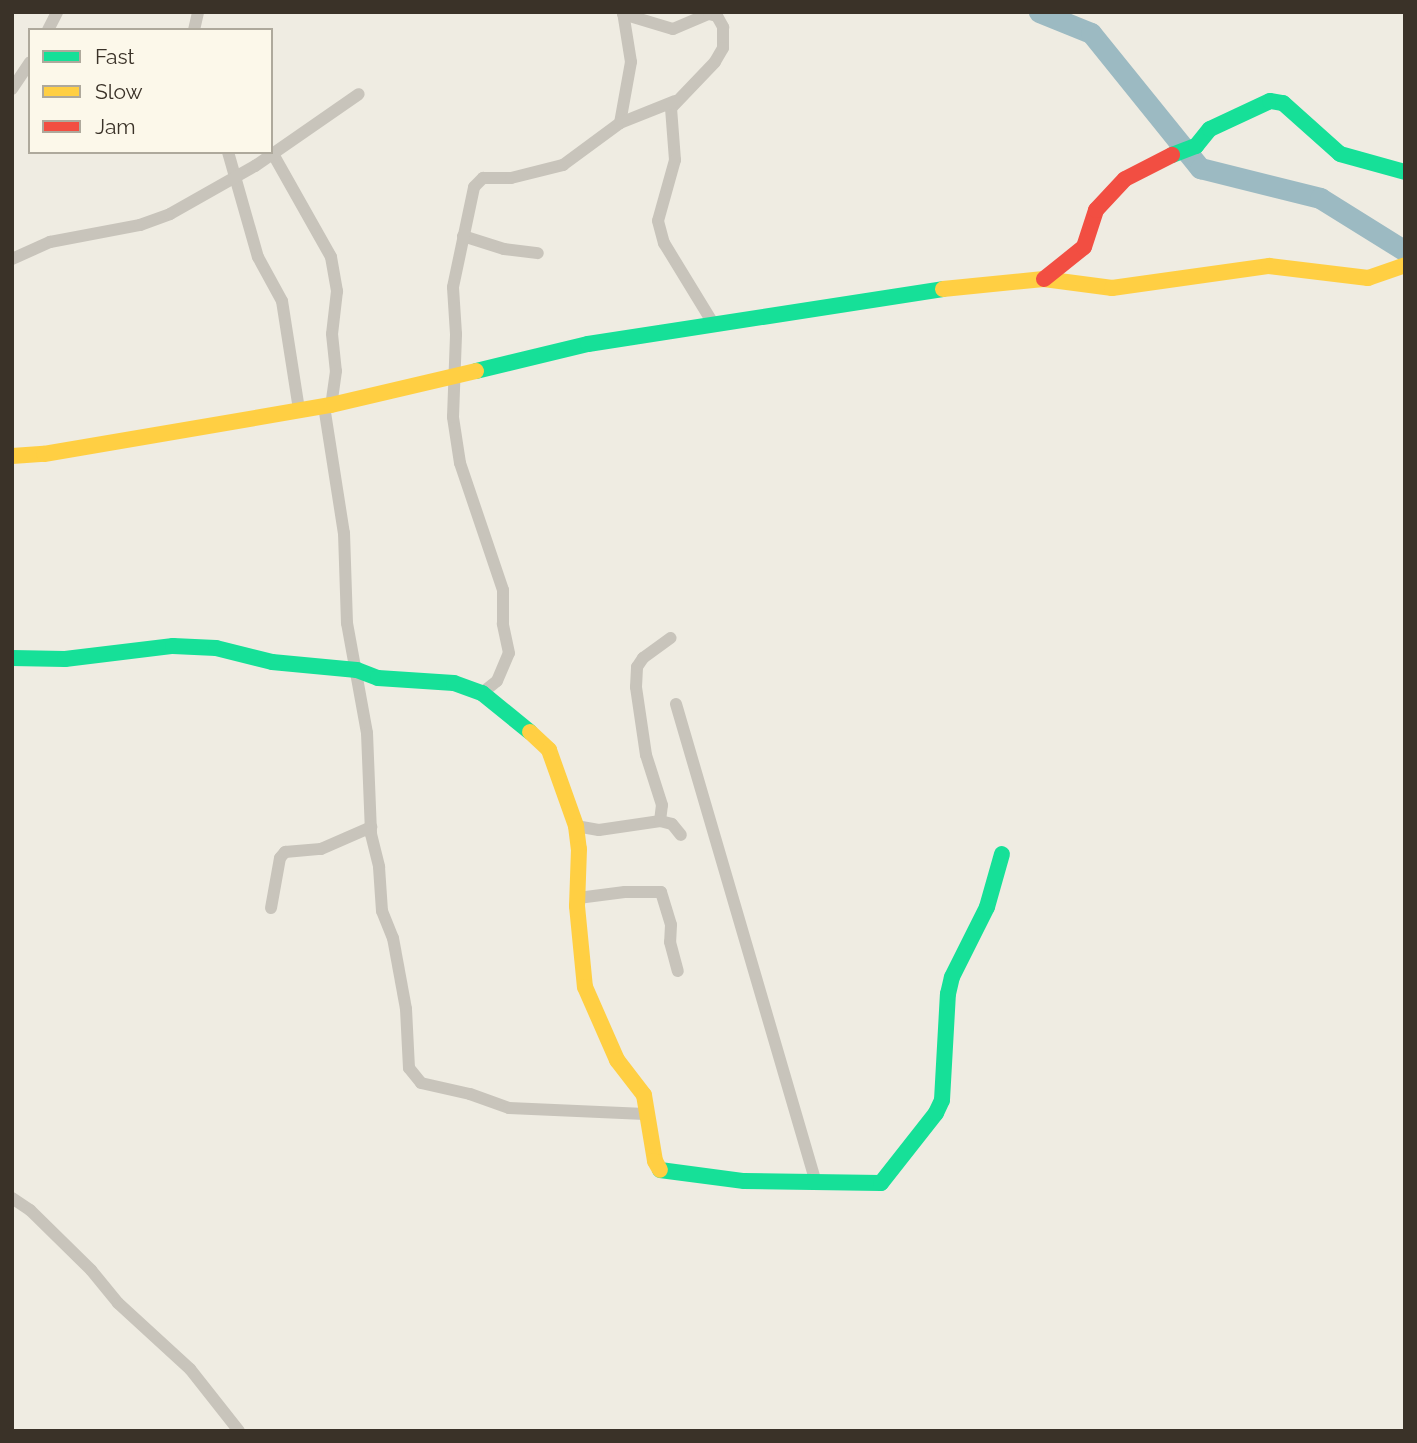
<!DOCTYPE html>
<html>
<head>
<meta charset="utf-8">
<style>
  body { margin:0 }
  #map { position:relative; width:1417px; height:1443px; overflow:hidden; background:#efece2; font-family:Raleway,sans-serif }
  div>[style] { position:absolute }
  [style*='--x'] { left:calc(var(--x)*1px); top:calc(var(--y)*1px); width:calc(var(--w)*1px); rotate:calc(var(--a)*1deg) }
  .river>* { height:21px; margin:-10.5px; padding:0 10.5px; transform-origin:10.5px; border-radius:10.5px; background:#9cbac2 }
  .street>* { height:12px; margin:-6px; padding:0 6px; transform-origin:6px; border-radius:6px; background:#c8c4bb }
  .fast>* { height:16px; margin:-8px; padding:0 8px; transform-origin:8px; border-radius:8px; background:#16e098 }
  .slow>* { height:16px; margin:-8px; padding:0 8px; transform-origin:8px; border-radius:8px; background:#ffcf43 }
  .jam>* { height:16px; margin:-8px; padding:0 8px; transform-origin:8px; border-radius:8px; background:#f24e42 }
  span { translate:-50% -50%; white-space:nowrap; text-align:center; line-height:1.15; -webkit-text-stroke:6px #fcf8ea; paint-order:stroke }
  .frame { position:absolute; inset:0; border:14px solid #3a3228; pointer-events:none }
  .legend { position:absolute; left:28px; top:28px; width:245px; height:126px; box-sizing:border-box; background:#fcf8ea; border:2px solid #aea99c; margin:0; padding:9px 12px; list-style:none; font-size:21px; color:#3a3228 }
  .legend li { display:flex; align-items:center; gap:14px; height:35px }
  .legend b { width:35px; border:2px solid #aea99c }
</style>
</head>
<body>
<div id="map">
  <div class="river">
    <i style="--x:1039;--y:12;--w:56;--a:22"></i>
    <i style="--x:1091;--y:33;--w:174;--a:51.1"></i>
    <i style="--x:1200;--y:168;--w:124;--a:14"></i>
    <i style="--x:1320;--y:198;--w:100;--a:31.9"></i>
  </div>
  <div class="street">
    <i style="--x:623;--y:14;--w:52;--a:16.7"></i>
    <i style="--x:673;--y:29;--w:39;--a:-23"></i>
    <i style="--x:709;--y:14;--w:8;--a:14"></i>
    <i style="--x:717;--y:16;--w:13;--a:61"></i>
    <i style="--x:723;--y:27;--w:21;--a:90"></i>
    <i style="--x:723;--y:48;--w:16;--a:120"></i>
    <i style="--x:715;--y:62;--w:64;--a:133.7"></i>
    <i style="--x:671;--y:108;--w:52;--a:85.6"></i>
    <i style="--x:675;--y:160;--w:63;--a:105.6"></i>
    <i style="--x:658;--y:221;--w:23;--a:75"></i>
    <i style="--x:664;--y:243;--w:96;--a:58.6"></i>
    <i style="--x:48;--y:30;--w:20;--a:-63"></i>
    <i style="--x:194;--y:30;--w:18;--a:-77"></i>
    <i style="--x:12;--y:89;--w:32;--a:-56"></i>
    <i style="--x:620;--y:123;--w:62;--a:-79.8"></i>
    <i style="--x:631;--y:62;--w:51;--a:-99.1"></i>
    <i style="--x:228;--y:152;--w:109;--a:74.1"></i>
    <i style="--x:258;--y:257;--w:50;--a:61.4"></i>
    <i style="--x:282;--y:301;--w:109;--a:81.1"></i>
    <i style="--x:273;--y:154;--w:118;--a:60.6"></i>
    <i style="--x:331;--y:257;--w:35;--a:80"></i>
    <i style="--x:337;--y:291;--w:43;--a:96.6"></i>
    <i style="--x:332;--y:334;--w:37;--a:84"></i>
    <i style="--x:336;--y:371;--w:34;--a:98"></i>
    <i style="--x:463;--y:236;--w:43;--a:17.6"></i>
    <i style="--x:504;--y:249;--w:34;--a:7"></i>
    <i style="--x:12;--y:259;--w:42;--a:-24.1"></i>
    <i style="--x:50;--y:242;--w:92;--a:-10.7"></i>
    <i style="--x:140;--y:225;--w:32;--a:-20"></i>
    <i style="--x:170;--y:214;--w:98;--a:-29.5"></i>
    <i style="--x:255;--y:166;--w:126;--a:-34.7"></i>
    <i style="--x:324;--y:406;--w:129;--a:81.1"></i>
    <i style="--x:344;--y:533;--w:90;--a:88.1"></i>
    <i style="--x:347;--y:623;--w:112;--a:79.7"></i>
    <i style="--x:367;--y:733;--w:101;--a:87.7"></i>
    <i style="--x:371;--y:834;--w:34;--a:76"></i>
    <i style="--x:379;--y:867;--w:44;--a:86.1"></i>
    <i style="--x:382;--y:911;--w:29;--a:68"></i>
    <i style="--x:393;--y:938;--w:72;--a:79.6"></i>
    <i style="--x:406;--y:1009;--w:59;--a:87.1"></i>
    <i style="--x:409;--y:1068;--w:19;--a:51"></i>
    <i style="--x:421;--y:1083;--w:50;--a:12.7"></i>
    <i style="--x:470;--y:1094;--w:41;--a:19.7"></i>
    <i style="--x:509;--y:1108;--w:136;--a:2.5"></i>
    <i style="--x:482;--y:693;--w:19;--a:-39"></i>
    <i style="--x:497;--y:681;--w:30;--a:-67"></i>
    <i style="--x:509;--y:653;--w:30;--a:-102"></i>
    <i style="--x:503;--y:624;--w:34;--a:-90"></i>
    <i style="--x:503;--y:590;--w:134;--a:-108.7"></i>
    <i style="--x:460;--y:463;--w:47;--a:-98.7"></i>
    <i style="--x:453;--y:417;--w:83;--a:-87.9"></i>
    <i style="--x:456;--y:334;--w:47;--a:-93.7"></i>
    <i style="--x:453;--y:287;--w:102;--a:-78.1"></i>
    <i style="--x:474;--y:187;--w:13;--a:-45"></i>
    <i style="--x:483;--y:178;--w:28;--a:0"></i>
    <i style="--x:511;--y:178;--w:54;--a:-14"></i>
    <i style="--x:563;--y:165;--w:71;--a:-36.4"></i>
    <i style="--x:620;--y:123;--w:59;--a:-21.8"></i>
    <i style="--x:676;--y:704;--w:500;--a:73.7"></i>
    <i style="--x:660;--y:821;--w:16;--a:-83"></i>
    <i style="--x:662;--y:805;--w:52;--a:-107.7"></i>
    <i style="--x:646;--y:755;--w:69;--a:-98.4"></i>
    <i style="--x:636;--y:687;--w:20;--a:-87"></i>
    <i style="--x:637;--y:667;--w:11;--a:-56"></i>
    <i style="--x:643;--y:658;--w:34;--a:-36"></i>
    <i style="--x:576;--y:826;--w:23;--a:10"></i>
    <i style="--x:599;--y:830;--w:62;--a:-8.4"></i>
    <i style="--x:660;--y:821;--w:12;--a:14"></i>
    <i style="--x:672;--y:824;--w:14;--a:51"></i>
    <i style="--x:578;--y:898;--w:47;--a:-7.3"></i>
    <i style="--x:625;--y:892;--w:36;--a:0"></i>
    <i style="--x:661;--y:892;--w:34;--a:73"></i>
    <i style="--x:671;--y:925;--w:17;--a:93"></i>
    <i style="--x:670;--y:942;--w:30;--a:75"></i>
    <i style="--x:271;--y:908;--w:51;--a:-79.8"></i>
    <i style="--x:280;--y:858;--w:8;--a:-50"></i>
    <i style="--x:285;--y:852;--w:36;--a:-5"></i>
    <i style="--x:321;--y:849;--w:55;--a:-23.7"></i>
    <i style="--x:12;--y:1198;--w:22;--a:34"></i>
    <i style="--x:30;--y:1210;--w:86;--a:44.5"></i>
    <i style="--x:91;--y:1270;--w:43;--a:50.7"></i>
    <i style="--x:118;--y:1303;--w:98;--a:42.5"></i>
    <i style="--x:190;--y:1369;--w:79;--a:51.7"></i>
  </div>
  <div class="fast">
    <i style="--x:1172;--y:155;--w:26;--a:-21"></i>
    <i style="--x:1196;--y:146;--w:22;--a:-51"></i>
    <i style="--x:1210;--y:129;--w:66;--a:-25"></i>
    <i style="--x:1270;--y:101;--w:13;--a:9"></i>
    <i style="--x:1283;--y:103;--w:76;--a:41.8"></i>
    <i style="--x:1340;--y:154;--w:67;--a:15.5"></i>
    <i style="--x:476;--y:371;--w:115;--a:-13.6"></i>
    <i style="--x:588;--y:344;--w:359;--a:-8.8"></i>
    <i style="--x:12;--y:658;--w:53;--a:1.1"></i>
    <i style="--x:65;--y:659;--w:109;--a:-6.9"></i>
    <i style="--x:173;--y:646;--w:43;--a:2.7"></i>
    <i style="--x:216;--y:648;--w:58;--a:14"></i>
    <i style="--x:272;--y:662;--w:85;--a:5.4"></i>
    <i style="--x:357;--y:670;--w:22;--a:21"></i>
    <i style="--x:378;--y:678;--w:76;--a:3.8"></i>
    <i style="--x:454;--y:683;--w:30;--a:20"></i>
    <i style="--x:482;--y:693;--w:62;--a:39.1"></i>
    <i style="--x:660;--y:1170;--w:85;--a:7.5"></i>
    <i style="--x:744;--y:1181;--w:137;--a:0.8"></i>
    <i style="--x:881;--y:1183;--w:89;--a:-51.8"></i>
    <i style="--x:936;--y:1113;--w:14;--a:-65"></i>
    <i style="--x:942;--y:1100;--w:106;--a:-86.8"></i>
    <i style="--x:948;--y:994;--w:17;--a:-77"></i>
    <i style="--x:952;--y:977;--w:78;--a:-63.4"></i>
    <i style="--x:987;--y:907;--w:55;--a:-74.2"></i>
  </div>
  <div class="slow">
    <i style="--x:943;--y:289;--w:101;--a:-5.7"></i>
    <i style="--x:1044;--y:279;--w:69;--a:7.5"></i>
    <i style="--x:1112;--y:288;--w:159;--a:-8"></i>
    <i style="--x:1269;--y:266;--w:100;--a:6.9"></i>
    <i style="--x:1368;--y:278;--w:39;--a:-19"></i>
    <i style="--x:12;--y:456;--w:32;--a:-4"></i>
    <i style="--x:44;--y:454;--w:291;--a:-9.7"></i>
    <i style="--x:331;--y:405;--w:149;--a:-13.2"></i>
    <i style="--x:530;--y:732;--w:26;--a:43"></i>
    <i style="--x:549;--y:750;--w:81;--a:70.4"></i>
    <i style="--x:576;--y:826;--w:23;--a:83"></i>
    <i style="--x:579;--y:849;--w:57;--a:92"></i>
    <i style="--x:577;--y:906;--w:81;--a:84.4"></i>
    <i style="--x:585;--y:987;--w:80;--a:66.3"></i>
    <i style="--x:617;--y:1060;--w:44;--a:52.4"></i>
    <i style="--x:644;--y:1095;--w:67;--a:80.5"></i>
    <i style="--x:655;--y:1161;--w:10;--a:61"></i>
  </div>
  <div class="jam">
    <i style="--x:1044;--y:279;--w:51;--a:-38.7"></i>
    <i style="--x:1084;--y:247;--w:39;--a:-72"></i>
    <i style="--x:1096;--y:210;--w:42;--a:-46.9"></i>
    <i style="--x:1125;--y:179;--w:53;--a:-27.1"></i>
  </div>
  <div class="frame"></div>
  <ul class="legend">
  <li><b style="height:9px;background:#16e098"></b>Fast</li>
  <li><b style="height:9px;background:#ffcf43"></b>Slow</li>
  <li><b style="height:9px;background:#f24e42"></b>Jam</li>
  </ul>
</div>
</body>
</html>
